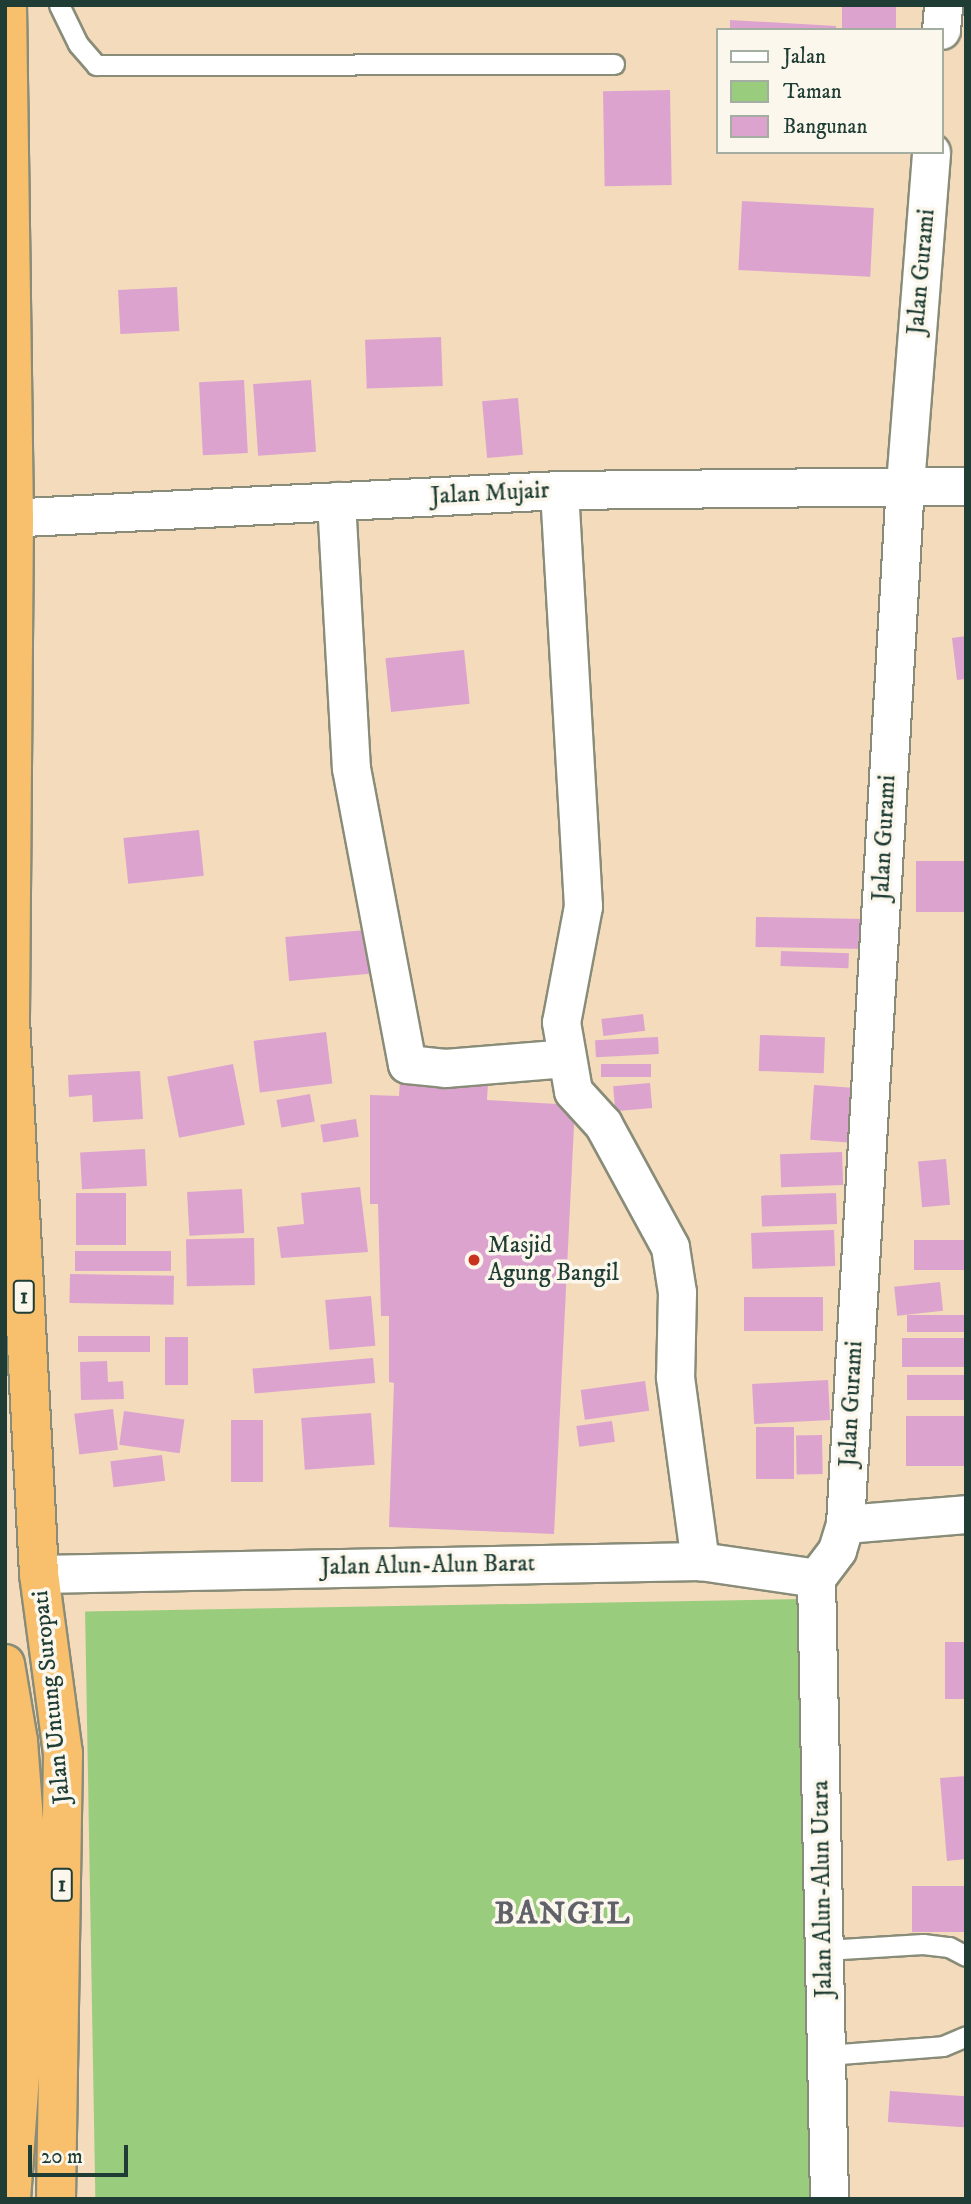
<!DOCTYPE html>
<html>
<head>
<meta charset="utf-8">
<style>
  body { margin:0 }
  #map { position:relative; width:971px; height:2204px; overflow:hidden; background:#f3dbbc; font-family:"IM FELL DW Pica",serif }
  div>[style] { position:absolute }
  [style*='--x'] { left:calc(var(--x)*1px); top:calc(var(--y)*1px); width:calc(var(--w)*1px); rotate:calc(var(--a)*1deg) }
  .green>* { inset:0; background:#99cd7d; transform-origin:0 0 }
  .building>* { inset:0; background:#dca3cf; transform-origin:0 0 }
  .roads { filter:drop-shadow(2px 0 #898c78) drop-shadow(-2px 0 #898c78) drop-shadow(0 2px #898c78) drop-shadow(0 -2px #898c78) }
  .service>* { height:19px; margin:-9.5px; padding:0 9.5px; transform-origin:9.5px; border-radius:9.5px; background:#fff }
  .minor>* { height:37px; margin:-18.5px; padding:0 18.5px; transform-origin:18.5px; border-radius:18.5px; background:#fff }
  .trunk>* { height:38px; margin:-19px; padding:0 19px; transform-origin:19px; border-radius:19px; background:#f8bf6c }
  .dots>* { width:19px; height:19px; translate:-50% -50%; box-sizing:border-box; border:4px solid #fbf7ec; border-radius:50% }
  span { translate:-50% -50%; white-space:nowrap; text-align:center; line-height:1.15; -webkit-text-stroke:7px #fbf7ec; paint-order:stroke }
  .shield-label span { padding:2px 5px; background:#fbf7ec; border:2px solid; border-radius:5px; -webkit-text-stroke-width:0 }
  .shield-label { font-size:23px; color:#1f3d34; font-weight:700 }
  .street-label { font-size:24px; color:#1f3d34 }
  .poi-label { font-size:24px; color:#1f3d34 }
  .left { translate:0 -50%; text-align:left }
  .district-label { font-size:32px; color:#61616a; font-weight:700; letter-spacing:2px }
  .frame { position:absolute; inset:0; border:7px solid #1f3d34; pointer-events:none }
  .legend { position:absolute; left:716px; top:28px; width:228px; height:126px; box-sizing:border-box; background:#fbf7ec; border:2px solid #a3ada2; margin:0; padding:9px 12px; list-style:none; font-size:21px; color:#1f3d34 }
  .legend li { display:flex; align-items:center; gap:14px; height:35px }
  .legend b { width:35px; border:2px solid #a3ada2 }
  .scale { position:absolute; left:28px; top:2145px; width:100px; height:32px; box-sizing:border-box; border:4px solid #1f3d34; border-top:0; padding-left:9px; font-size:21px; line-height:24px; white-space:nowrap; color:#1f3d34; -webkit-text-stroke:5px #fbf7ec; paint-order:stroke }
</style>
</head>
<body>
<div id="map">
  <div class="green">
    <i style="left:803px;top:1599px;width:600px;height:718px;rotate:89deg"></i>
  </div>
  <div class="building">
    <i style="left:842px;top:5px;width:54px;height:25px"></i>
    <i style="clip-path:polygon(730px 20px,836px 26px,836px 30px,730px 30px)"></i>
    <i style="left:670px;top:90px;width:95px;height:67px;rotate:89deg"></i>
    <i style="left:742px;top:201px;width:132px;height:69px;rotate:3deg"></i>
    <i style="left:177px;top:287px;width:44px;height:59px;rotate:87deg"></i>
    <i style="left:441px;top:337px;width:49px;height:76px;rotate:88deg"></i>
    <i style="left:244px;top:380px;width:73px;height:45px;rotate:87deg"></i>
    <i style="left:311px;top:380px;width:72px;height:58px;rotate:86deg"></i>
    <i style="left:518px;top:398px;width:57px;height:36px;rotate:85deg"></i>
    <i style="clip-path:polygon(966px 636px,966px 679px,957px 680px,952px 638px)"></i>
    <i style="left:464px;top:650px;width:54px;height:79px;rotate:84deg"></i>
    <i style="left:199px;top:830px;width:46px;height:76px;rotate:84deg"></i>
    <i style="left:966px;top:861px;width:51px;height:50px;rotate:90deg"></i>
    <i style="left:756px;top:917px;width:110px;height:30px;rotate:1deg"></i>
    <i style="left:366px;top:930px;width:44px;height:81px;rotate:85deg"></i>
    <i style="left:781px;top:951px;width:68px;height:15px;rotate:2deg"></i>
    <i style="left:643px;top:1014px;width:17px;height:42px;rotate:83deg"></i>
    <i style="left:326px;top:1032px;width:52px;height:73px;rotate:83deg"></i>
    <i style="left:760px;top:1035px;width:65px;height:36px;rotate:2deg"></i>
    <i style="left:658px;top:1037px;width:17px;height:63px;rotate:87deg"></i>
    <i style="left:233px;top:1064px;width:62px;height:67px;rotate:79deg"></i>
    <i style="left:651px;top:1064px;width:13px;height:50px;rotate:90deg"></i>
    <i style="clip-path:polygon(140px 1071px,143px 1119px,93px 1122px,92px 1095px,69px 1097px,68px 1075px)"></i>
    <i style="clip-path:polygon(400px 1080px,488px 1083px,487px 1100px,575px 1105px,554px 1534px,389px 1527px,394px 1383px,389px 1382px,389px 1316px,381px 1316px,378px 1204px,370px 1204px,370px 1095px,399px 1096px)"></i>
    <i style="left:650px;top:1083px;width:25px;height:37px;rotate:85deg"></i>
    <i style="left:814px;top:1085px;width:42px;height:55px;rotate:4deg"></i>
    <i style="left:310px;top:1094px;width:28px;height:34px;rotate:80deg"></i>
    <i style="left:356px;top:1119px;width:18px;height:36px;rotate:81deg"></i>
    <i style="left:145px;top:1149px;width:37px;height:65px;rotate:87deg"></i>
    <i style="left:842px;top:1152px;width:33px;height:62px;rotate:88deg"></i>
    <i style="left:946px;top:1159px;width:46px;height:28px;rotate:85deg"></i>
    <i style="clip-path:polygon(360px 1187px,368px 1252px,281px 1258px,277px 1227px,304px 1224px,301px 1193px)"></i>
    <i style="left:242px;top:1189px;width:44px;height:55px;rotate:87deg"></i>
    <i style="left:126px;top:1193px;width:52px;height:50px;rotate:90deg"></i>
    <i style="left:836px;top:1193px;width:31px;height:75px;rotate:88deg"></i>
    <i style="left:834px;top:1230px;width:36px;height:83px;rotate:88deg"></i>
    <i style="left:254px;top:1238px;width:47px;height:68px;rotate:89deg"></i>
    <i style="left:966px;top:1240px;width:30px;height:52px;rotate:90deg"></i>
    <i style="left:75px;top:1251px;width:96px;height:20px"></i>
    <i style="left:70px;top:1274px;width:104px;height:29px;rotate:1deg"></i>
    <i style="left:940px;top:1282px;width:29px;height:46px;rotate:84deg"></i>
    <i style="left:371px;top:1296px;width:50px;height:46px;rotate:85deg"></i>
    <i style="left:744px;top:1297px;width:79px;height:34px"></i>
    <i style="left:966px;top:1315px;width:17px;height:59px;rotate:90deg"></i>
    <i style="left:78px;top:1336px;width:72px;height:16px"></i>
    <i style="left:165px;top:1337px;width:23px;height:48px"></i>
    <i style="left:966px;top:1338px;width:29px;height:64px;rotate:90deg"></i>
    <i style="left:373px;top:1358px;width:25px;height:121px;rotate:85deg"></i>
    <i style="clip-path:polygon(107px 1361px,108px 1382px,123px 1381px,124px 1399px,81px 1400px,80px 1362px)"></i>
    <i style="left:966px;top:1375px;width:25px;height:59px;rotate:90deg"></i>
    <i style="left:828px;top:1380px;width:40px;height:76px;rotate:87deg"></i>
    <i style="left:645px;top:1381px;width:30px;height:65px;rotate:82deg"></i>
    <i style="left:113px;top:1409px;width:41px;height:39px;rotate:83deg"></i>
    <i style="left:124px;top:1411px;width:61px;height:34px;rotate:8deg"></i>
    <i style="left:371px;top:1413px;width:52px;height:70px;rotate:86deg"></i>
    <i style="left:966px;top:1416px;width:50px;height:60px;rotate:90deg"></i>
    <i style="left:231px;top:1420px;width:32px;height:62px"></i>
    <i style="left:612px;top:1421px;width:21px;height:36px;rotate:82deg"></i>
    <i style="left:756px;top:1427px;width:38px;height:52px"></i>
    <i style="left:822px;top:1435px;width:39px;height:26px;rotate:89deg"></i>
    <i style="left:162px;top:1455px;width:26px;height:52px;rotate:83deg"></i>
    <i style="left:966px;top:1642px;width:57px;height:21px;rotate:90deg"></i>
    <i style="clip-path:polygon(966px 1776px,966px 1859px,947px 1861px,940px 1778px)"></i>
    <i style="left:966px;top:1886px;width:46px;height:54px;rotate:90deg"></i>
    <i style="left:890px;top:2091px;width:76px;height:31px;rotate:4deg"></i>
  </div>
  <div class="roads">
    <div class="service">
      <i style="--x:59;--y:5;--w:43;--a:64"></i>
      <i style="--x:78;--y:44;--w:28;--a:49"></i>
      <i style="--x:96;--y:65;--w:518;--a:-0.11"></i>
      <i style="--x:825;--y:1950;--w:98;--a:-3.5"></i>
      <i style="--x:923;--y:1944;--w:26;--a:7"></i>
      <i style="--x:949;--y:1947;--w:19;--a:28"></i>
      <i style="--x:827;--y:2055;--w:116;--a:-4.4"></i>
      <i style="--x:943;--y:2046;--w:25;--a:-23"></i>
    </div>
    <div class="minor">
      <i style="--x:941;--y:30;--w:25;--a:-85"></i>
      <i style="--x:559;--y:490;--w:417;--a:86.7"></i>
      <i style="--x:583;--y:906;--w:118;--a:100.7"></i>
      <i style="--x:561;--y:1022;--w:70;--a:80.1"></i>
      <i style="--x:573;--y:1091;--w:45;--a:47.7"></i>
      <i style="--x:603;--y:1124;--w:140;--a:61.4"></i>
      <i style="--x:670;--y:1247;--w:46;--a:81.2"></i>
      <i style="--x:677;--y:1292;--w:85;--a:91.3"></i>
      <i style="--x:675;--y:1377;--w:186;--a:82.3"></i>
      <i style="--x:336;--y:501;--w:267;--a:86.8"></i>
      <i style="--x:351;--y:768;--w:301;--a:79.3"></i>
      <i style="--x:407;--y:1064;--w:38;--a:6"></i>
      <i style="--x:445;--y:1068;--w:121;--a:-4.7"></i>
      <i style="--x:5;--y:518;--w:555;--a:-2.89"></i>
      <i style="--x:559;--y:490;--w:407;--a:-0.6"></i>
      <i style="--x:845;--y:1524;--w:1042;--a:-86.7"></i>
      <i style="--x:905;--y:484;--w:333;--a:-85.5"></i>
      <i style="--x:39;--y:1574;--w:661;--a:-1.13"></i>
      <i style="--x:700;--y:1561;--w:117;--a:8.3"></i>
      <i style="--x:816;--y:1578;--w:621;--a:88.8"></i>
      <i style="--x:816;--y:1578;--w:35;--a:-53"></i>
      <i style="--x:837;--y:1550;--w:27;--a:-73"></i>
      <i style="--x:845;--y:1524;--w:121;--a:-4.7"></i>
    </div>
    <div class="trunk">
      <i style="--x:7;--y:5;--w:513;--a:89.22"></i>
      <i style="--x:14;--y:518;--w:502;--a:90.46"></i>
      <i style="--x:10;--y:1020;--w:555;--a:87"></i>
      <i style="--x:39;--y:1574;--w:181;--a:82.4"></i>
      <i style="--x:63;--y:1753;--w:446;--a:90.9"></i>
      <i style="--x:5;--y:1664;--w:78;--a:80.4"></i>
      <i style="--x:18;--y:1741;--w:107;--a:85.7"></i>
      <i style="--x:26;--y:1848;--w:174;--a:90.7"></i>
      <i style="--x:24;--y:2022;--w:177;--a:94.2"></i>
    </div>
  </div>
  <div class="dots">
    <i style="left:474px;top:1260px;background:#c8321e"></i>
  </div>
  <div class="shield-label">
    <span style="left:24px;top:1297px">1</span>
    <span style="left:62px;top:1885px">1</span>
  </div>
  <div class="street-label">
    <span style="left:922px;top:272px;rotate:-85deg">Jalan Gurami</span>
    <span style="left:490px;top:494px;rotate:-3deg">Jalan Mujair</span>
    <span style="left:885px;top:838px;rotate:-87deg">Jalan Gurami</span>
    <span style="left:852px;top:1404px;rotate:-87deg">Jalan Gurami</span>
    <span style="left:428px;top:1566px;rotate:-1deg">Jalan Alun-Alun Barat</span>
    <span style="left:52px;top:1697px;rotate:-96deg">Jalan Untung Suropati</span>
    <span style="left:823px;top:1889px;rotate:-91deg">Jalan Alun-Alun Utara</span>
  </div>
  <div class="poi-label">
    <span class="left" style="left:488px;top:1260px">Masjid<br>Agung Bangil</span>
  </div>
  <div class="district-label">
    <span style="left:563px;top:1914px">BANGIL</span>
  </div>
  <div class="frame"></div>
  <ul class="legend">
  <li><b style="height:9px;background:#fff"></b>Jalan</li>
  <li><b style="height:19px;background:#99cd7d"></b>Taman</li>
  <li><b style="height:19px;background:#dca3cf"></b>Bangunan</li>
  </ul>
  <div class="scale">20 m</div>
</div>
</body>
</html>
